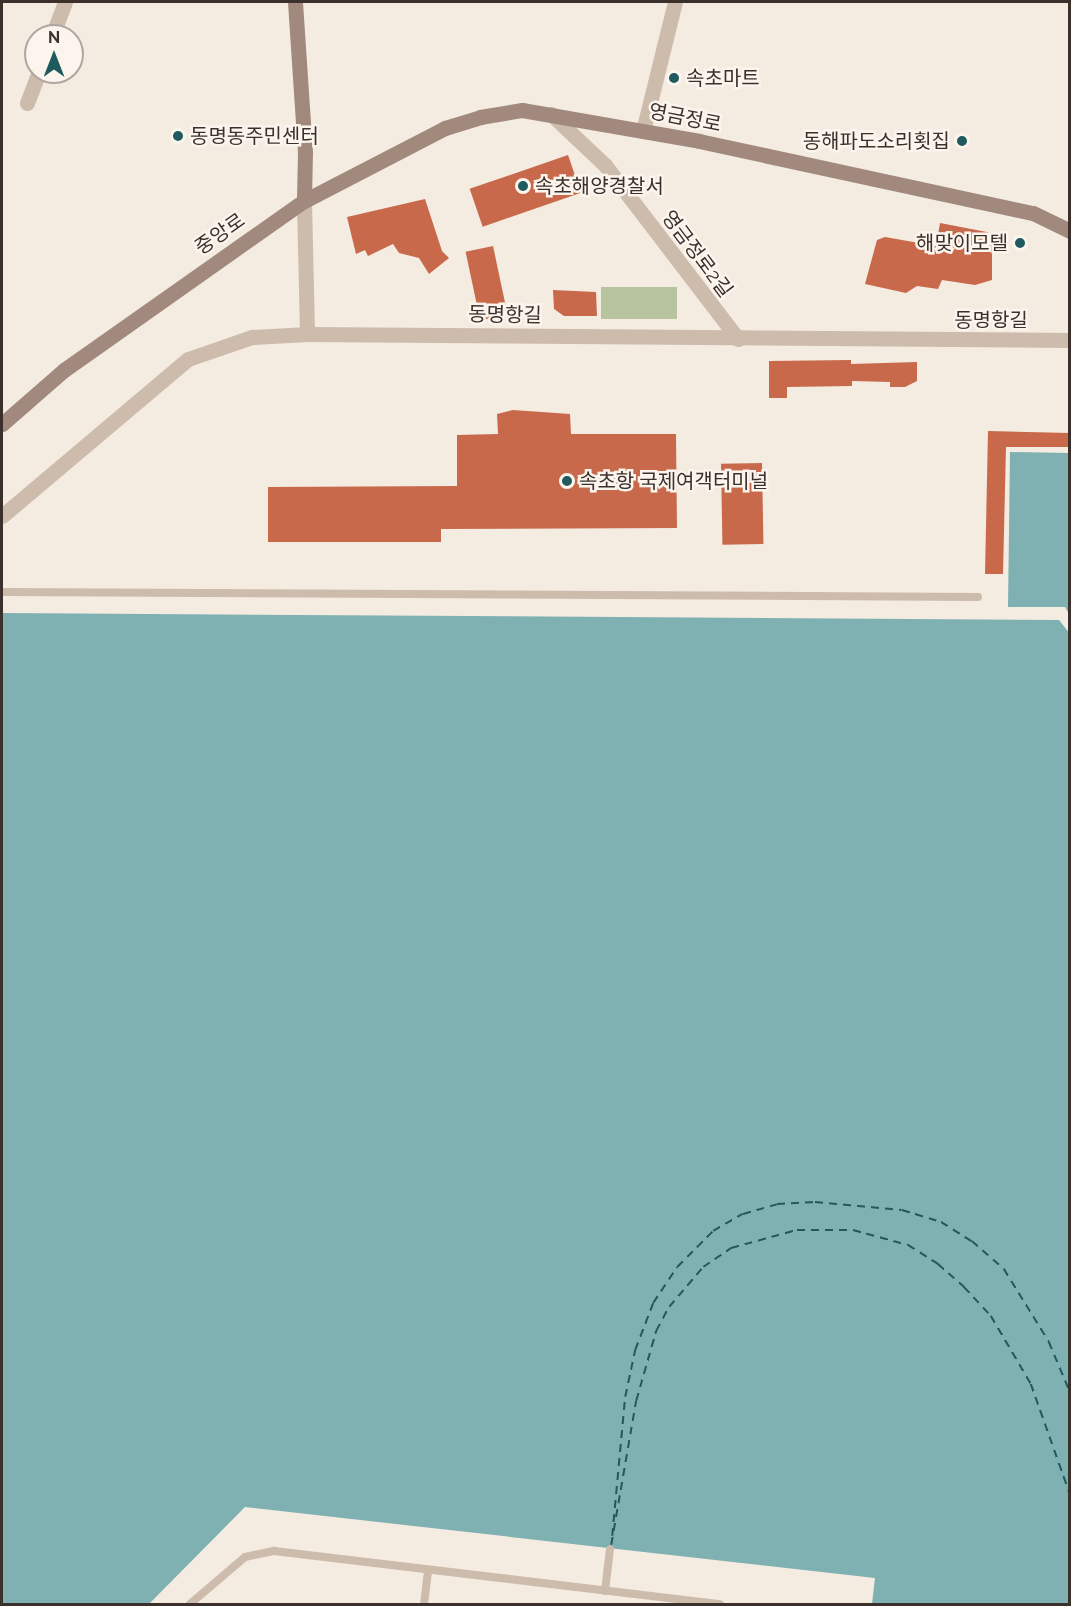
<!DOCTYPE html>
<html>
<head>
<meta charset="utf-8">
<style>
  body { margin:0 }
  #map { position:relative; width:1071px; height:1606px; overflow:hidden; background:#f4ebe1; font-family:Raleway,"Noto Sans KR",sans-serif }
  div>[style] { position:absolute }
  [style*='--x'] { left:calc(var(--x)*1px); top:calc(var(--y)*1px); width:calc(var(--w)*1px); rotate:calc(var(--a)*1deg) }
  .green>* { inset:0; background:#b8c4a0; transform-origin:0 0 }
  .water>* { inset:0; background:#7fb0b2 }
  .ferry>* { height:1.5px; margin-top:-0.75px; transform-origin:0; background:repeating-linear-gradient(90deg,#1f5a5e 0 8px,transparent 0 14px) }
  .building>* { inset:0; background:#c8694b; transform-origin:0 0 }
  .lane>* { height:8px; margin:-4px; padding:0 4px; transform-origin:4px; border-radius:4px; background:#cdbbac }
  .street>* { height:15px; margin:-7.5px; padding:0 7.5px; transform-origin:7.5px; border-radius:7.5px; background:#cdbbac }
  .secondary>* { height:15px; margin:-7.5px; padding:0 7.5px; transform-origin:7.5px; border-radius:7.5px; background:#a18a7d }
  .dots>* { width:16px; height:16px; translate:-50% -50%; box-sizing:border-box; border:3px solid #fbf5ee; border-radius:50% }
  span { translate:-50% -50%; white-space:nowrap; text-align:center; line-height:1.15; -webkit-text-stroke:5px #fbf5ee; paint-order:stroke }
  .poi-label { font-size:20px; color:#3b302b }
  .left { translate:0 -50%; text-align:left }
  .right { translate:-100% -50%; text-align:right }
  .street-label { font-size:20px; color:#3b302b }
  .frame { position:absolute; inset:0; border:3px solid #3b302b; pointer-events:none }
  .north { position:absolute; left:24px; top:24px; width:60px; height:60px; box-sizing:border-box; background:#fbf5ee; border:2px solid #aea6a0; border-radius:50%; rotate:0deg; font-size:16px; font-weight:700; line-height:24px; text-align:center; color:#3b302b }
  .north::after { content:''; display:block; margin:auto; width:21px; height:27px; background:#1f5a5e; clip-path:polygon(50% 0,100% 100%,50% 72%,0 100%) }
</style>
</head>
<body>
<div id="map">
  <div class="green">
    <i style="left:601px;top:287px;width:76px;height:32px"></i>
  </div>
  <div class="water">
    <i style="clip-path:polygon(1010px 452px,1069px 453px,1069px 614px,1065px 607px,1008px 607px)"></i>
    <i style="clip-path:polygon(2px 613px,1059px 620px,1070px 634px,1069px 1604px,872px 1604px,875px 1578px,245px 1507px,149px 1604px,2px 1604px)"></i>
  </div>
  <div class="ferry">
    <i style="--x:612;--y:1536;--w:140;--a:-84.7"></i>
    <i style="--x:625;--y:1397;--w:48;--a:-78"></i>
    <i style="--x:635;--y:1350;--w:50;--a:-69"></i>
    <i style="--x:653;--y:1303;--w:43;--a:-56.3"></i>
    <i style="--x:677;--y:1267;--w:51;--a:-45"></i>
    <i style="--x:713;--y:1231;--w:34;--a:-30"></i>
    <i style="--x:743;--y:1214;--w:35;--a:-16"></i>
    <i style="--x:777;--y:1204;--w:38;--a:-3"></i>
    <i style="--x:815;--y:1202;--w:87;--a:5.3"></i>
    <i style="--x:902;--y:1210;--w:41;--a:17.1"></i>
    <i style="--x:941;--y:1222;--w:36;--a:32"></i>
    <i style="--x:972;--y:1241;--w:43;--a:41.2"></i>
    <i style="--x:1004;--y:1269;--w:86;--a:58.3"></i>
    <i style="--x:1049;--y:1342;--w:54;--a:67.2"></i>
    <i style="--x:611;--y:1545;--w:146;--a:-80.2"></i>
    <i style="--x:636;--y:1401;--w:73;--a:-74.1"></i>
    <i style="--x:656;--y:1331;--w:27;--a:-62"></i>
    <i style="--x:669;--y:1307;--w:52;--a:-49.6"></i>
    <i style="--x:703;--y:1267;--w:34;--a:-34"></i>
    <i style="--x:731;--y:1248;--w:68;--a:-15.3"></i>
    <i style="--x:797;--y:1230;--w:56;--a:0"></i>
    <i style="--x:853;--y:1230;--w:57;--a:15.3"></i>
    <i style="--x:908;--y:1245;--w:36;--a:32"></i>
    <i style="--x:938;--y:1264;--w:35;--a:41"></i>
    <i style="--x:964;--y:1287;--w:40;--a:47"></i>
    <i style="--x:991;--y:1316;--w:79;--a:59.5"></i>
    <i style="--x:1031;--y:1384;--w:117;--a:70.5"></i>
  </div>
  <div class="building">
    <i style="left:568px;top:155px;width:40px;height:104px;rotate:71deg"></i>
    <i style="clip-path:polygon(425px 199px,442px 251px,449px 258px,429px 274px,419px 258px,399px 253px,393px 244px,368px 256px,365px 250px,356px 254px,347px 217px)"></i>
    <i style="clip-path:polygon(940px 223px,992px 233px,992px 280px,975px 285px,942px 280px,938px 289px,917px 286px,906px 293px,865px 284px,877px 240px,885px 237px,936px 246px)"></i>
    <i style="left:493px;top:246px;width:70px;height:28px;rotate:78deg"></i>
    <i style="clip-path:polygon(553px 290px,596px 292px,597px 316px,564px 316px,554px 309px)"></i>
    <i style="clip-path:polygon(851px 360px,851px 364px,917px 362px,917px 381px,905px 387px,890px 387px,890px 382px,852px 381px,852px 386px,787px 387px,787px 398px,769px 398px,769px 361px)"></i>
    <i style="clip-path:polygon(513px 410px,570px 414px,571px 434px,676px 434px,677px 528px,441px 529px,441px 542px,268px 542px,268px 487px,457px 486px,457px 435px,498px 434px,497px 414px)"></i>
    <i style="clip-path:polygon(988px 431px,1070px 433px,1070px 447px,1006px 447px,1003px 574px,985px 574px)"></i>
    <i style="left:762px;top:463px;width:81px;height:41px;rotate:89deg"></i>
  </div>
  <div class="lane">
    <i style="--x:2;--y:592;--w:976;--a:0.29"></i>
    <i style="--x:605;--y:1591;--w:42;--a:-83.2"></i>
    <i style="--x:190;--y:1604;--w:72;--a:-40.5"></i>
    <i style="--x:245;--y:1557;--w:30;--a:-12"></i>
    <i style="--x:274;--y:1551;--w:449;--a:6.8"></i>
    <i style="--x:424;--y:1604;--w:34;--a:-83"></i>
  </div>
  <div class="street">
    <i style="--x:52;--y:36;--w:36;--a:-69"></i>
    <i style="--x:27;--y:103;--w:33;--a:-69"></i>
    <i style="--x:551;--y:114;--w:74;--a:43.4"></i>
    <i style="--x:605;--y:165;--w:219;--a:52.6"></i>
    <i style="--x:643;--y:131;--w:133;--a:-76.1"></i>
    <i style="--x:304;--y:201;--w:133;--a:88.7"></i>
    <i style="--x:2;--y:516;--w:243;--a:-40.2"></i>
    <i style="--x:188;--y:359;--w:68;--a:-19"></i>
    <i style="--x:252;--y:337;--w:55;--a:-3.1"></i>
    <i style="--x:307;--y:334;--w:763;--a:0.45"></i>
  </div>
  <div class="secondary">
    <i style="--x:295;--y:2;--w:150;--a:86.2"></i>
    <i style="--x:305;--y:152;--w:49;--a:91.2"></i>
    <i style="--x:2;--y:424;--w:82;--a:-41.1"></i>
    <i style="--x:64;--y:370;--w:294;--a:-35.2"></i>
    <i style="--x:304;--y:201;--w:159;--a:-27.4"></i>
    <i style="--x:445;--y:128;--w:37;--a:-17"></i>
    <i style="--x:480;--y:117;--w:43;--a:-9.5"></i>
    <i style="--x:522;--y:110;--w:180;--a:9.9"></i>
    <i style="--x:699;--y:141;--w:342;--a:12.2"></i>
    <i style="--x:1033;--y:213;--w:41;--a:25.9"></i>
  </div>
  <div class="dots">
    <i style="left:674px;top:78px;background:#1f5a5e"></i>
    <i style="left:178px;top:136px;background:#1f5a5e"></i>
    <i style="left:962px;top:141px;background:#1f5a5e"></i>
    <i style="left:523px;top:186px;background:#1f5a5e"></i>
    <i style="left:1020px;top:243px;background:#1f5a5e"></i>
    <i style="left:567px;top:481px;background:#1f5a5e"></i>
  </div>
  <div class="poi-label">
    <span class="left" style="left:686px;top:78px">속초마트</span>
    <span class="left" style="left:190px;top:136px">동명동주민센터</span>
    <span class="right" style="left:950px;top:141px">동해파도소리횟집</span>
    <span class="left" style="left:535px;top:186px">속초해양경찰서</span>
    <span class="right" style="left:1008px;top:243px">해맞이모텔</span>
    <span class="left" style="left:579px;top:481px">속초항 국제여객터미널</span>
  </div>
  <div class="street-label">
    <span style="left:685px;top:118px;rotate:11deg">영금정로</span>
    <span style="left:220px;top:234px;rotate:-35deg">중앙로</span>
    <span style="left:697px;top:254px;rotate:53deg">영금정로2길</span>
    <span style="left:505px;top:315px;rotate:1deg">동명항길</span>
    <span style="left:991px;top:320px">동명항길</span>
  </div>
  <div class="frame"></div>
  <div class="north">N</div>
</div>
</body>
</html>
